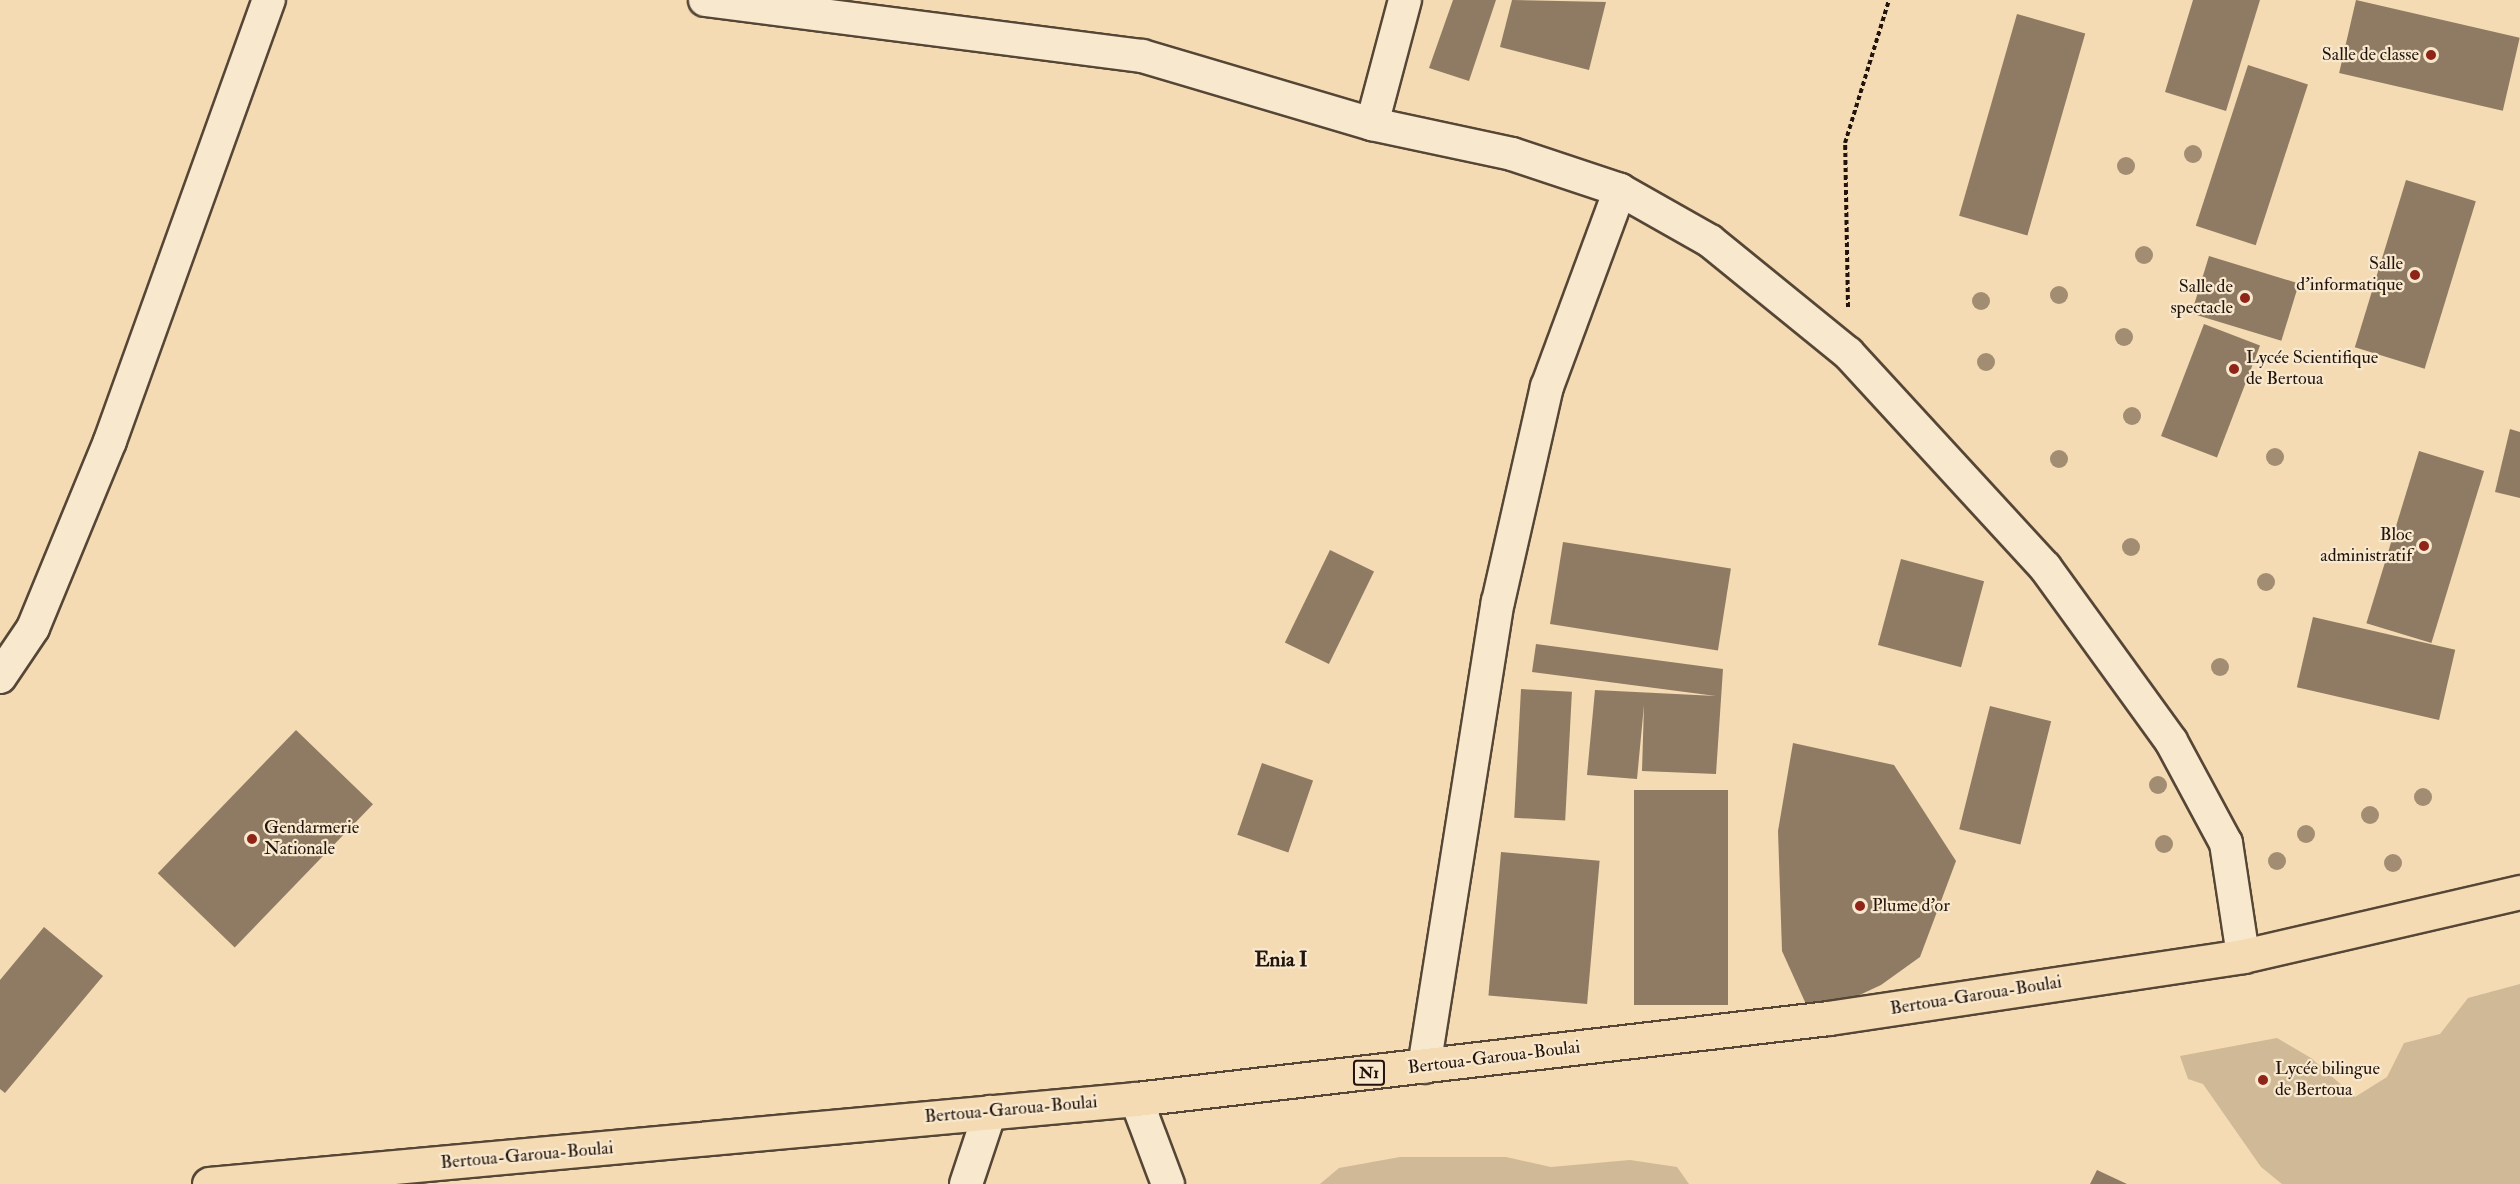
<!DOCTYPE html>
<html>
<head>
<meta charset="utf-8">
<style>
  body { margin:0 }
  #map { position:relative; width:2520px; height:1184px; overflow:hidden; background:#f4dbb3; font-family:"IM FELL Double Pica",serif }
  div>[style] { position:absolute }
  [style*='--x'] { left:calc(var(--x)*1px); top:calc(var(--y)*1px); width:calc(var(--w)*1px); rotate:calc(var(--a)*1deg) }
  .green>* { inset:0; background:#d0b997 }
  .building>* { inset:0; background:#8f7b63; transform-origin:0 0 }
  .path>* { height:4px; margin-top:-2px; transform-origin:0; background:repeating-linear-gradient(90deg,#22140d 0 4.5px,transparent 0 7.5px) }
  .roads { filter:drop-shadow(2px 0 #564636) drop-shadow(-2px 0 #564636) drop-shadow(0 2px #564636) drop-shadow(0 -2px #564636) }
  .street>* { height:32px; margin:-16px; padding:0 16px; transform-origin:16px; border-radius:16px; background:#f8e8ce }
  .highway>* { height:33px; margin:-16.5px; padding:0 16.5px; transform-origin:16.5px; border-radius:16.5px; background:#f4dbb3 }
  .trees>* { width:18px; height:18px; margin:-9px; border-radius:50%; background:#a28d72 }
  .dots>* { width:16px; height:16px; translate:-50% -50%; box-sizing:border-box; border:3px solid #f8e8ce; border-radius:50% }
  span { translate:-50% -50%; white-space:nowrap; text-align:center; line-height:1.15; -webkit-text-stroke:4.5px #f8e8ce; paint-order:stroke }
  .shield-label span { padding:2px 4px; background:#f8e8ce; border:2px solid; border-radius:4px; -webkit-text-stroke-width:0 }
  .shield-label { font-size:16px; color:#22140d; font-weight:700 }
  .poi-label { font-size:18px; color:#22140d }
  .right { translate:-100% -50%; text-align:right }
  .left { translate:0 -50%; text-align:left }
  .street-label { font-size:18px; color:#22140d }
  .quarter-label { font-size:21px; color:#22140d; font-weight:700 }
</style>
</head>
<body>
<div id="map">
  <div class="green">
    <i style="clip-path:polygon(2520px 984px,2520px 1184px,2282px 1184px,2261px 1167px,2203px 1084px,2188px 1079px,2180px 1056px,2277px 1038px,2311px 1058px,2355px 1097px,2387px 1077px,2404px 1043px,2440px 1034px,2468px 998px)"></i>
    <i style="clip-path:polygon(1400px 1157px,1506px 1157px,1551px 1167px,1630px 1160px,1677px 1167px,1689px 1184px,1320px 1184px,1339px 1168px)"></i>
  </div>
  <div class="building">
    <i style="clip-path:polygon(1453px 0,1496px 0,1469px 81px,1429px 68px)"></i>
    <i style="clip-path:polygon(1512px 0,1606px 2px,1589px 70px,1500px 47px)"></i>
    <i style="clip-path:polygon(2193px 0,2260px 0,2226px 111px,2165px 92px)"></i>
    <i style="left:2356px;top:0;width:168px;height:75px;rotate:13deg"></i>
    <i style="left:2017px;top:14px;width:71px;height:210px;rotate:16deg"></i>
    <i style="left:2248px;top:65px;width:63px;height:169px;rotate:18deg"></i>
    <i style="left:2406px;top:180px;width:73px;height:175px;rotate:17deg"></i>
    <i style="left:2209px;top:256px;width:94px;height:60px;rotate:17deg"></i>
    <i style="left:2204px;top:324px;width:60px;height:120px;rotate:21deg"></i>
    <i style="clip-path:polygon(2510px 429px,2520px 432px,2520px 498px,2495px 492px)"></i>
    <i style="left:2419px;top:451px;width:68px;height:180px;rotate:17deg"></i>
    <i style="left:1563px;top:542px;width:170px;height:83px;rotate:9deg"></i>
    <i style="left:1330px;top:550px;width:49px;height:103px;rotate:26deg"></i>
    <i style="left:1901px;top:559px;width:86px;height:89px;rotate:15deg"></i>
    <i style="left:2313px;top:617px;width:146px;height:72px;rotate:13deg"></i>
    <i style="clip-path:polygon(1536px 644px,1723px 669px,1716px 774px,1642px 771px,1644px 705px,1637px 779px,1587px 775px,1595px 690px,1716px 696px,1532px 672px)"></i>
    <i style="left:1521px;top:689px;width:51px;height:129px;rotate:3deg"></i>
    <i style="left:1990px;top:706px;width:63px;height:127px;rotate:14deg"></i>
    <i style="left:296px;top:730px;width:107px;height:199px;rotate:44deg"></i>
    <i style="clip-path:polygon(1793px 743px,1894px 765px,1956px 861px,1920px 957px,1881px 985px,1838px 1005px,1805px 1002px,1782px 951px,1778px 831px)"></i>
    <i style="left:1262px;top:763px;width:54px;height:76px;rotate:19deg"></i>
    <i style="left:1634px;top:790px;width:94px;height:215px"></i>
    <i style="left:1501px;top:852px;width:99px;height:144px;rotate:5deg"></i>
    <i style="clip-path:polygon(44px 927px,103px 976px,5px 1093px,0 1089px,0 980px)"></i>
    <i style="clip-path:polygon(2097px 1170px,2127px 1184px,2090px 1184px)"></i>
  </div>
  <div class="path">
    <i style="--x:1848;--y:307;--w:164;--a:-91"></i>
    <i style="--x:1845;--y:143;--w:150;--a:-72.9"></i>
  </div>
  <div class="roads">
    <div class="street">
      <i style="--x:705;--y:0;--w:441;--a:7.3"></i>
      <i style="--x:1142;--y:56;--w:240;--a:16.5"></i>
      <i style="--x:1372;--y:124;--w:143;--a:12.1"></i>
      <i style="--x:1512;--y:154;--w:114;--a:18.4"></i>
      <i style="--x:1620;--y:190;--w:103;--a:29.5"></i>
      <i style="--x:1710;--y:241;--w:178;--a:39.1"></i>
      <i style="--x:1848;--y:353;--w:291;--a:47.4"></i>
      <i style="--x:2045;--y:567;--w:215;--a:54.1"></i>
      <i style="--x:2171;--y:741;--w:116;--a:61.7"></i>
      <i style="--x:2226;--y:843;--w:114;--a:81.4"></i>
      <i style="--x:1372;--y:124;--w:128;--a:-75.1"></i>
      <i style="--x:0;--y:677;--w:59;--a:-56"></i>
      <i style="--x:33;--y:628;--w:202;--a:-67.6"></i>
      <i style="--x:110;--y:441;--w:469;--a:-70.2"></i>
      <i style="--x:1424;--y:1067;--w:471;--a:-81"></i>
      <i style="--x:1498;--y:602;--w:221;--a:-77.2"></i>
      <i style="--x:1547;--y:387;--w:210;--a:-69.7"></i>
      <i style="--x:1136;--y:1099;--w:91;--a:69.4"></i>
      <i style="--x:966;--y:1184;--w:76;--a:-71.6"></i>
    </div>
    <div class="highway">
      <i style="--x:209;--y:1184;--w:931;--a:-5.24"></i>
      <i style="--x:1136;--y:1099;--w:698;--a:-6.67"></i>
      <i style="--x:1829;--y:1018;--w:419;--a:-8.5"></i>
      <i style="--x:2243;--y:956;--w:284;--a:-13"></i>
    </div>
  </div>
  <div class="trees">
    <i style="left:2193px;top:154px"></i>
    <i style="left:2126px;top:166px"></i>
    <i style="left:2144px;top:255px"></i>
    <i style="left:2059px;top:295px"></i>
    <i style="left:1981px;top:301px"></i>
    <i style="left:2124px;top:337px"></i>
    <i style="left:1986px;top:362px"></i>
    <i style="left:2132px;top:416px"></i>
    <i style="left:2275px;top:457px"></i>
    <i style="left:2059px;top:459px"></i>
    <i style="left:2131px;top:547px"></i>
    <i style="left:2266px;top:582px"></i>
    <i style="left:2220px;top:667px"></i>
    <i style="left:2158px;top:785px"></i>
    <i style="left:2423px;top:797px"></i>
    <i style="left:2370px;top:815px"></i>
    <i style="left:2306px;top:834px"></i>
    <i style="left:2164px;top:844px"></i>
    <i style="left:2277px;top:861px"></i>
    <i style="left:2393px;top:863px"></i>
  </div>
  <div class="dots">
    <i style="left:2431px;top:55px;background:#8f2418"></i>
    <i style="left:2415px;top:275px;background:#8f2418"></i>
    <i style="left:2245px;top:298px;background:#8f2418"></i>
    <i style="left:2234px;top:369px;background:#8f2418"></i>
    <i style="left:2424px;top:546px;background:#8f2418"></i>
    <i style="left:252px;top:839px;background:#8f2418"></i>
    <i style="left:1860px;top:906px;background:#8f2418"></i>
    <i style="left:2263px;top:1080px;background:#8f2418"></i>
  </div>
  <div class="shield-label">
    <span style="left:1369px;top:1073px">N1</span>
  </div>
  <div class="poi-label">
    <span class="right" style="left:2419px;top:55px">Salle de classe</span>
    <span class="right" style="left:2403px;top:275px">Salle<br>d'informatique</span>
    <span class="right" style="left:2233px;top:298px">Salle de<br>spectacle</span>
    <span class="left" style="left:2246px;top:369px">Lycée Scientifique<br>de Bertoua</span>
    <span class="right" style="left:2412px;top:546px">Bloc<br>administratif</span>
    <span class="left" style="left:264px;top:839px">Gendarmerie<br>Nationale</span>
    <span class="left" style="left:1872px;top:906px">Plume d'or</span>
    <span class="left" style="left:2275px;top:1080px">Lycée bilingue<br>de Bertoua</span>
  </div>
  <div class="street-label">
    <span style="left:1976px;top:996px;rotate:-9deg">Bertoua-Garoua-Boulai</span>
    <span style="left:1494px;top:1058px;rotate:-7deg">Bertoua-Garoua-Boulai</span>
    <span style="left:1011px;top:1110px;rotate:-5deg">Bertoua-Garoua-Boulai</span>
    <span style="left:527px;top:1156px;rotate:-5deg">Bertoua-Garoua-Boulai</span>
  </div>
  <div class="quarter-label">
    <span style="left:1281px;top:960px">Enia I</span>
  </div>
</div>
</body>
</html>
